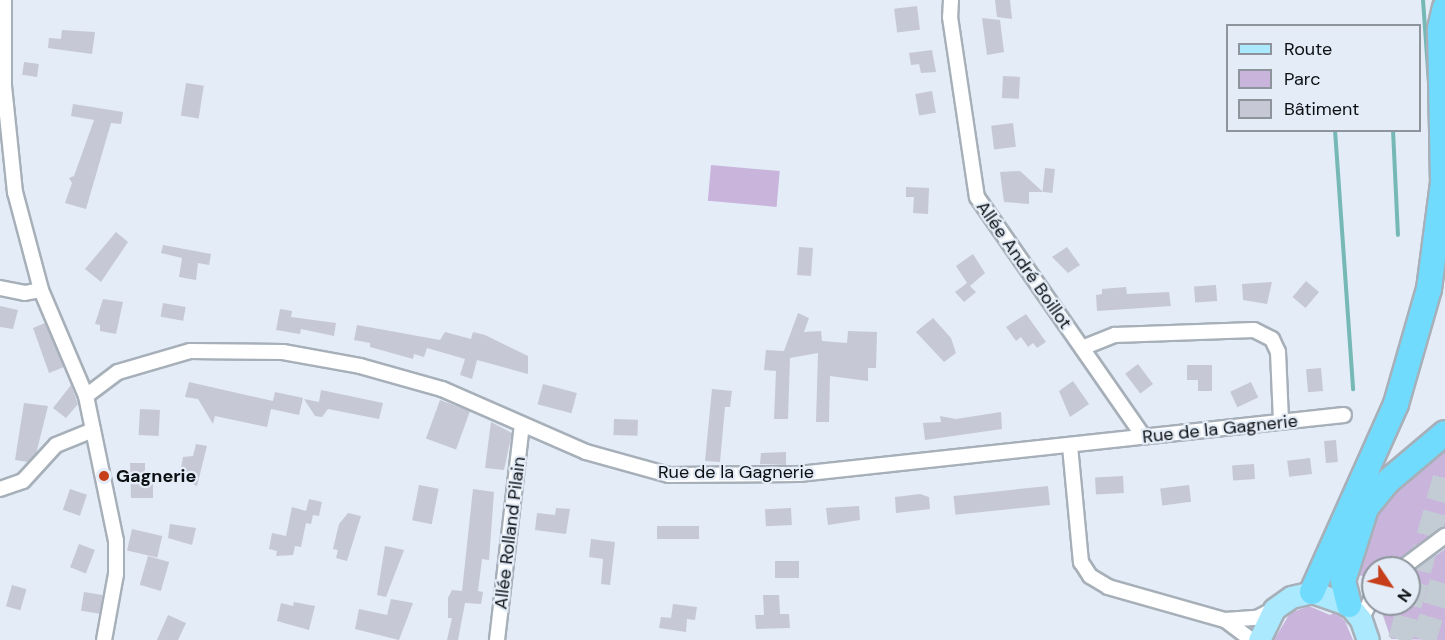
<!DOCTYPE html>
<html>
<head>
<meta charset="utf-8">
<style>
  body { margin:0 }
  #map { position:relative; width:1445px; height:640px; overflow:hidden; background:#e3ecf7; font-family:"DM Sans",sans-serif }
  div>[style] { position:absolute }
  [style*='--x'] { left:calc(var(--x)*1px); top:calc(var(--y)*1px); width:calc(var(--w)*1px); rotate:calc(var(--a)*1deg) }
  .green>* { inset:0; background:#c9b5dc; transform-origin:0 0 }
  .stream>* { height:4px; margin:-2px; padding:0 2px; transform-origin:2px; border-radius:2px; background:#76b8b5 }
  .building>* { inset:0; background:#c7c8d5; transform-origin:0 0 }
  .highway-tunnel>* { height:24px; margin-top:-12px; transform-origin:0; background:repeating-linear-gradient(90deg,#c3cbd5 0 24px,transparent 0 36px) }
  .roads { filter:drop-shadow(2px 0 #a7b0b9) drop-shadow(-2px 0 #a7b0b9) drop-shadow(0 2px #a7b0b9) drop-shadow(0 -2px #a7b0b9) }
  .street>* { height:14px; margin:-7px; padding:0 7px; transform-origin:7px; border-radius:7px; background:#fff }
  .primary>* { height:21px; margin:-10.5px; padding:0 10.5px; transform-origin:10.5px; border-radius:10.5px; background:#aae9fe }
  .highway>* { height:24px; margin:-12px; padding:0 12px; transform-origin:12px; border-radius:12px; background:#71dbfe }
  .dots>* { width:16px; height:16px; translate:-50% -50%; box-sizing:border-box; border:3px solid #e3ecf7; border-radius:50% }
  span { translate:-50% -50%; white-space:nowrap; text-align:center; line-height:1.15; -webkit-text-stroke:4.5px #e3ecf7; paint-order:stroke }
  .street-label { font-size:18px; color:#0c1013 }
  .poi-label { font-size:18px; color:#0c1013; font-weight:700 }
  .left { translate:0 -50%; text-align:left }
  .legend { position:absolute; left:1226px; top:24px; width:195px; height:108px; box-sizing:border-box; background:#e3ecf7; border:2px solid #8d949c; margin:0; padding:8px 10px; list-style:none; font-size:18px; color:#0c1013 }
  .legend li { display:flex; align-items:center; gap:12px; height:30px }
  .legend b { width:30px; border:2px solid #8d949c }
  .north { position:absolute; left:1361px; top:556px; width:60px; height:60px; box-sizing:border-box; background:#e3ecf7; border:2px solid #8d949c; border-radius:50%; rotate:125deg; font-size:16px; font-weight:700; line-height:24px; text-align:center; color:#0c1013 }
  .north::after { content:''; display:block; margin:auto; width:21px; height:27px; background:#c73e1a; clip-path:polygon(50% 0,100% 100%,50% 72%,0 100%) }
</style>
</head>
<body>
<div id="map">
  <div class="green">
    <i style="left:711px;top:165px;width:69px;height:36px;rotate:5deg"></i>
    <i style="clip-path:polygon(1445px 445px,1445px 531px,1396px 568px,1373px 568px,1373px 585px,1365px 576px,1353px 575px,1362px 538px,1389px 493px)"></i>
    <i style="clip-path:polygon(1445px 549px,1445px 640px,1391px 639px,1379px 604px,1409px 604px,1409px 575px)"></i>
    <i style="clip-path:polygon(1309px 606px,1330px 615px,1335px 612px,1345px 621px,1353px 640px,1274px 640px,1290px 613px)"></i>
  </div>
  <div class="stream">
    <i style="--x:1423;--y:0;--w:84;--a:85.9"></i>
    <i style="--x:1335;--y:130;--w:260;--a:86"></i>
    <i style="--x:1393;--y:130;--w:105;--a:87.3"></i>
  </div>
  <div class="building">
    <i style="clip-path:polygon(995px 0,1010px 0,1012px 19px,997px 17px)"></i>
    <i style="left:917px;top:6px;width:24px;height:23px;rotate:83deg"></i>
    <i style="clip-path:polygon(982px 18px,1000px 20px,1004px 52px,987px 55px)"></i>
    <i style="clip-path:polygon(62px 30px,95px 32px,92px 54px,48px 48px,49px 38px,61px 39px)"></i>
    <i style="clip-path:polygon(932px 50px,936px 72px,921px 73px,919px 64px,911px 65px,909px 53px)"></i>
    <i style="left:24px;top:62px;width:15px;height:13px;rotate:8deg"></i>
    <i style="left:1003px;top:76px;width:17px;height:22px;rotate:3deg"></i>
    <i style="left:186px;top:83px;width:18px;height:33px;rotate:9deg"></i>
    <i style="left:932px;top:91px;width:22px;height:17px;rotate:80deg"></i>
    <i style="clip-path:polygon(73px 104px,123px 112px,121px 124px,111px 123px,86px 209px,65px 203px,72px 183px,69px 178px,74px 176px,94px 120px,71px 116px)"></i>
    <i style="left:1013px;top:123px;width:24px;height:22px;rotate:83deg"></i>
    <i style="left:1045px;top:168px;width:10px;height:24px;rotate:6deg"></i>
    <i style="clip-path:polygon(1020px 171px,1043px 192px,1029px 192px,1029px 204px,1004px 202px,1000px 172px)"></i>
    <i style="clip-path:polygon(906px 187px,929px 188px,928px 214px,913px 213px,914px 197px,906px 197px)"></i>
    <i style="clip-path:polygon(116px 232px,128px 242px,101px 282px,85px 269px)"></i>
    <i style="clip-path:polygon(163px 245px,211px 254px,209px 265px,198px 263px,196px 280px,179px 277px,182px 258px,161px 253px)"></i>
    <i style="left:799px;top:247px;width:14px;height:28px;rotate:4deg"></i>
    <i style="clip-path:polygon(1067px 247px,1080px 265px,1068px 273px,1052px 257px)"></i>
    <i style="clip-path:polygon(973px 254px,985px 273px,970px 286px,976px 292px,964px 302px,955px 292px,967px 283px,956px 266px)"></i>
    <i style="left:1306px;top:281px;width:17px;height:21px;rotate:40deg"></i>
    <i style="clip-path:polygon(1272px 282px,1267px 304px,1243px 300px,1242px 284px)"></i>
    <i style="left:1216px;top:285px;width:16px;height:22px;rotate:86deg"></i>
    <i style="clip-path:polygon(1126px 287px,1127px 294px,1169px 292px,1171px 306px,1097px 311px,1096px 295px,1102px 294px,1102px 289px)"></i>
    <i style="clip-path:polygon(103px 299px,123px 302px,116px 334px,100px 331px,100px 325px,95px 324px)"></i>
    <i style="left:163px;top:303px;width:23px;height:14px;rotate:10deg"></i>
    <i style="clip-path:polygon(0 306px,18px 310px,13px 329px,0 327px)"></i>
    <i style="clip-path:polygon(280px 309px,292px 311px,291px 317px,336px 323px,334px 336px,301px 329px,300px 334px,276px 330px)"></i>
    <i style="clip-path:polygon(798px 313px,809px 318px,804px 332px,821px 331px,822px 341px,847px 343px,848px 331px,877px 332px,876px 368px,868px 368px,868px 381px,830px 376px,829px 422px,816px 422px,818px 353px,790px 358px,788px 419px,774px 419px,776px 371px,764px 370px,766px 350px,784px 351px)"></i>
    <i style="clip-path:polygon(1026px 314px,1046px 342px,1037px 348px,1033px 343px,1028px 347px,1021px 337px,1016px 341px,1006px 327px)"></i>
    <i style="clip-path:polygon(933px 318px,951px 338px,956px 353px,944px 362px,916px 332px)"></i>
    <i style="clip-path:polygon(45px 323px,64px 367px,49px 373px,33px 328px)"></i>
    <i style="clip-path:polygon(357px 325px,440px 340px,445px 332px,471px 339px,473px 332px,485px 335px,528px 356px,528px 374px,477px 360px,472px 379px,460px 375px,465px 359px,427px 348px,424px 357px,414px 354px,413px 359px,370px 347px,370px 343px,354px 340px)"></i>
    <i style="left:1138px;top:364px;width:25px;height:16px;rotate:53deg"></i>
    <i style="clip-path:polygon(1187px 365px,1212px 365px,1212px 391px,1198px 391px,1198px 380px,1187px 380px)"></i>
    <i style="left:1321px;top:368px;width:23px;height:15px;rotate:85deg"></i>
    <i style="clip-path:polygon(1073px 381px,1089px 404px,1070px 417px,1059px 391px)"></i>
    <i style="clip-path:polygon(189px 382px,273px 401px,271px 409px,275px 392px,303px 398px,299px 415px,271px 409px,267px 427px,215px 416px,213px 424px,198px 399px,185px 397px)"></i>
    <i style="left:1251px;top:382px;width:17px;height:23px;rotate:65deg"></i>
    <i style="left:543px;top:384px;width:35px;height:21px;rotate:15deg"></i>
    <i style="clip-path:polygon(71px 385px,78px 404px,66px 418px,53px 408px)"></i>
    <i style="clip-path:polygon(712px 389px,732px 391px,730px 407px,725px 407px,720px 462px,705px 461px)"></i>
    <i style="clip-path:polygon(321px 390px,383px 403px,379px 419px,328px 409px,322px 417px,315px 416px,304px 399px,319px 402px)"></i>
    <i style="left:440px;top:400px;width:32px;height:41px;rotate:20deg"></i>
    <i style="clip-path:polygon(24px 403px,48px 406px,36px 454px,28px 462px,15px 460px)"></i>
    <i style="left:140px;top:409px;width:20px;height:26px;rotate:3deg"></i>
    <i style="clip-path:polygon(1001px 412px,1002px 429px,925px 440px,923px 423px,941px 422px,940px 416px,956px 419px)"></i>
    <i style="left:614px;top:419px;width:24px;height:16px;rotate:2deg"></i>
    <i style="clip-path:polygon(491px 422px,512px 433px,504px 470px,485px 468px)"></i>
    <i style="left:1336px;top:440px;width:22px;height:12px;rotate:85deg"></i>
    <i style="clip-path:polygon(196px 444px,207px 446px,197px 486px,182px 479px,181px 469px,183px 457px,193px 456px)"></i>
    <i style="clip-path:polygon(786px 452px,786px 465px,760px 464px,761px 453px)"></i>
    <i style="left:1310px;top:458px;width:16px;height:23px;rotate:83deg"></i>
    <i style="clip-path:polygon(130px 463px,145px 463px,145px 478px,153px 478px,153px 498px,131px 498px)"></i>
    <i style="left:1254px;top:464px;width:15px;height:22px;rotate:86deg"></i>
    <i style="left:1123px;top:476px;width:17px;height:28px;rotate:87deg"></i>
    <i style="left:419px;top:485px;width:20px;height:36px;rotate:11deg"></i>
    <i style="left:1189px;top:485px;width:17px;height:29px;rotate:83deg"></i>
    <i style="left:1048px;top:486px;width:19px;height:95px;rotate:84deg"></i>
    <i style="left:70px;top:489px;width:18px;height:22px;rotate:19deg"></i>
    <i style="clip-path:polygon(473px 489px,494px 492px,489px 560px,482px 559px,478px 591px,483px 592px,481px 604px,465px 603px,458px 640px,447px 640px,452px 618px,448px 618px,448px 598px,452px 590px,462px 591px)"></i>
    <i style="clip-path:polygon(920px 494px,929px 497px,930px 509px,896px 513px,895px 497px)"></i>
    <i style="clip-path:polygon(309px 499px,322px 502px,319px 516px,313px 515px,311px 524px,306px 523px,301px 547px,295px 546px,293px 555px,276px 556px,277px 551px,269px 549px,272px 533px,286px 536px,292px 507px,306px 511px)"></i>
    <i style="clip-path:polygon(859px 506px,860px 520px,828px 525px,826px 508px)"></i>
    <i style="clip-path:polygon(556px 508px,570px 509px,566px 534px,535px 530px,537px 513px,555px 515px)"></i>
    <i style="left:791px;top:508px;width:17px;height:26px;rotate:87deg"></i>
    <i style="clip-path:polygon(348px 513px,361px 516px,347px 561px,336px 558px,338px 550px,333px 549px,339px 524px)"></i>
    <i style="clip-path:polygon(170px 524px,196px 528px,192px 545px,168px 538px)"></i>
    <i style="left:699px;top:526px;width:13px;height:42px;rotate:90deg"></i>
    <i style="left:132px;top:529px;width:31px;height:22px;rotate:13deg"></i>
    <i style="clip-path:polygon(591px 539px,615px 542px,610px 585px,601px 584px,603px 559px,589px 557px)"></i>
    <i style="left:79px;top:544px;width:17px;height:25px;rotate:21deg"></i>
    <i style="clip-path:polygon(385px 546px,404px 550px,386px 597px,377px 595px)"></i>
    <i style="left:148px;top:556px;width:22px;height:30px;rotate:16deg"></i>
    <i style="left:799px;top:561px;width:17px;height:24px;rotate:90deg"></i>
    <i style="left:12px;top:585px;width:15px;height:22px;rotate:16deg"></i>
    <i style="left:84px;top:592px;width:19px;height:19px;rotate:9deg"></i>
    <i style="clip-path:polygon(763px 595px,779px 595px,780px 614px,789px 614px,790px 628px,756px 629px,755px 615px,764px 615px)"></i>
    <i style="clip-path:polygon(391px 599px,413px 603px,399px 640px,355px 629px,359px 609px,387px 615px)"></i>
    <i style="clip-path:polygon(294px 602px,315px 606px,309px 630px,277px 621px,281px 603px,293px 606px)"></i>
    <i style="clip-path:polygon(673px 604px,697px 607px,695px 620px,687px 619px,686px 632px,659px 628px,661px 617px,671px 618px)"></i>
    <i style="clip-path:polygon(168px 615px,186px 623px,178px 640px,157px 640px)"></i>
  </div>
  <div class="highway-tunnel">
    <i style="--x:1400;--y:640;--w:169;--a:-74.6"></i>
    <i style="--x:1424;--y:640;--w:72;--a:-73.1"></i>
  </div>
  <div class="roads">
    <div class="street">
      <i style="--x:4;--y:0;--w:86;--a:90"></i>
      <i style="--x:4;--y:86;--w:107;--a:84.1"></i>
      <i style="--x:15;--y:192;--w:101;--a:75.1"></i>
      <i style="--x:41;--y:290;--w:115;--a:67"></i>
      <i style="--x:86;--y:396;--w:148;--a:78.3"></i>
      <i style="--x:116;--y:541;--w:33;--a:90"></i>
      <i style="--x:116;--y:574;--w:67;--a:100.3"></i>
      <i style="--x:951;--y:0;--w:17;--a:93"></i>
      <i style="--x:950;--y:17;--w:182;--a:81.5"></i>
      <i style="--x:977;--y:197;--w:292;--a:55.2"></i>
      <i style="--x:0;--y:288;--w:25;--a:11"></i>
      <i style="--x:25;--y:293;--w:16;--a:-11"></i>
      <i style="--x:1082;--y:348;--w:35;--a:-22"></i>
      <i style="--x:1115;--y:335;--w:139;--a:-2.1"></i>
      <i style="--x:1254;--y:330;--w:20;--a:27"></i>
      <i style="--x:1272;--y:339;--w:14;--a:65"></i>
      <i style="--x:1278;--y:352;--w:70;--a:87.5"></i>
      <i style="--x:86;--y:396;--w:40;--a:-37"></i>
      <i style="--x:118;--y:372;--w:75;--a:-16.3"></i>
      <i style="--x:190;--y:351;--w:93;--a:0.6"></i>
      <i style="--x:283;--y:352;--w:78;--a:10.3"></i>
      <i style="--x:360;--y:366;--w:85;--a:15.7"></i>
      <i style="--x:442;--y:389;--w:157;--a:23.6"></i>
      <i style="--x:586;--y:452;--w:86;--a:15.5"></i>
      <i style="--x:669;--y:475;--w:130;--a:-0.4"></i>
      <i style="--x:799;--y:474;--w:548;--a:-6.18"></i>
      <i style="--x:1070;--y:446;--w:117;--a:84.6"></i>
      <i style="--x:1081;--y:562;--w:17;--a:57"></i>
      <i style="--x:1090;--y:576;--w:21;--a:31"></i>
      <i style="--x:1108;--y:587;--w:122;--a:15.8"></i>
      <i style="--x:1225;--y:620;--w:34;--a:37"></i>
      <i style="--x:0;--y:489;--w:24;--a:-19"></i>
      <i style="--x:23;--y:481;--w:49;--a:-47.5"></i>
      <i style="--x:56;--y:445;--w:40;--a:-22"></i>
      <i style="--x:1402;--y:568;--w:54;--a:-36.7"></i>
      <i style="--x:1225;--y:620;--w:32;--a:-4"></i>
      <i style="--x:1257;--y:618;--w:19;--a:-28"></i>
      <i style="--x:1361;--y:620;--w:28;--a:-64"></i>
      <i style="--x:497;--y:640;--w:216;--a:-83.4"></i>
    </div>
    <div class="primary">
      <i style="--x:1259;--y:640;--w:34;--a:-64"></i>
      <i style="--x:1274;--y:609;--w:21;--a:-35"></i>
      <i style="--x:1291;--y:597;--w:22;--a:-13"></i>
      <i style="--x:1312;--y:592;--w:39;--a:19"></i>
      <i style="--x:1349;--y:605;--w:19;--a:51"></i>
      <i style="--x:1361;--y:620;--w:21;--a:71"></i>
    </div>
    <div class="highway">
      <i style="--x:1312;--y:592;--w:206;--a:-65.9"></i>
      <i style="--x:1396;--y:404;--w:120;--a:-74"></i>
      <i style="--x:1429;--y:289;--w:107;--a:-82.5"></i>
      <i style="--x:1443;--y:183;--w:154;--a:-91.1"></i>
      <i style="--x:1440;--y:29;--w:22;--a:-77"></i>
      <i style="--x:1349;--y:605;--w:25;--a:-104"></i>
      <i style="--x:1343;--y:581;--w:77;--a:-72.5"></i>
      <i style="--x:1366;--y:508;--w:33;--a:-51"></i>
      <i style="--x:1387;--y:482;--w:76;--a:-40.2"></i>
    </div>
  </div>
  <div class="dots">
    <i style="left:104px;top:476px;background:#c73e1a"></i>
  </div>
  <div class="street-label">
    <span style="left:1024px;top:265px;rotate:55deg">Allée André Boillot</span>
    <span style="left:1220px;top:429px;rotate:-6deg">Rue de la Gagnerie</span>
    <span style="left:736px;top:472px">Rue de la Gagnerie</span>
    <span style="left:510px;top:533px;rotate:-83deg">Allée Rolland Pilain</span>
  </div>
  <div class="poi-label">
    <span class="left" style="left:116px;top:476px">Gagnerie</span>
  </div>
  <ul class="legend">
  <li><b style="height:8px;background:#aae9fe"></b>Route</li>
  <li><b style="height:16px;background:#c9b5dc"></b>Parc</li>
  <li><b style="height:16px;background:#c7c8d5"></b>Bâtiment</li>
  </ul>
  <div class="north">N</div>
</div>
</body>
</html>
